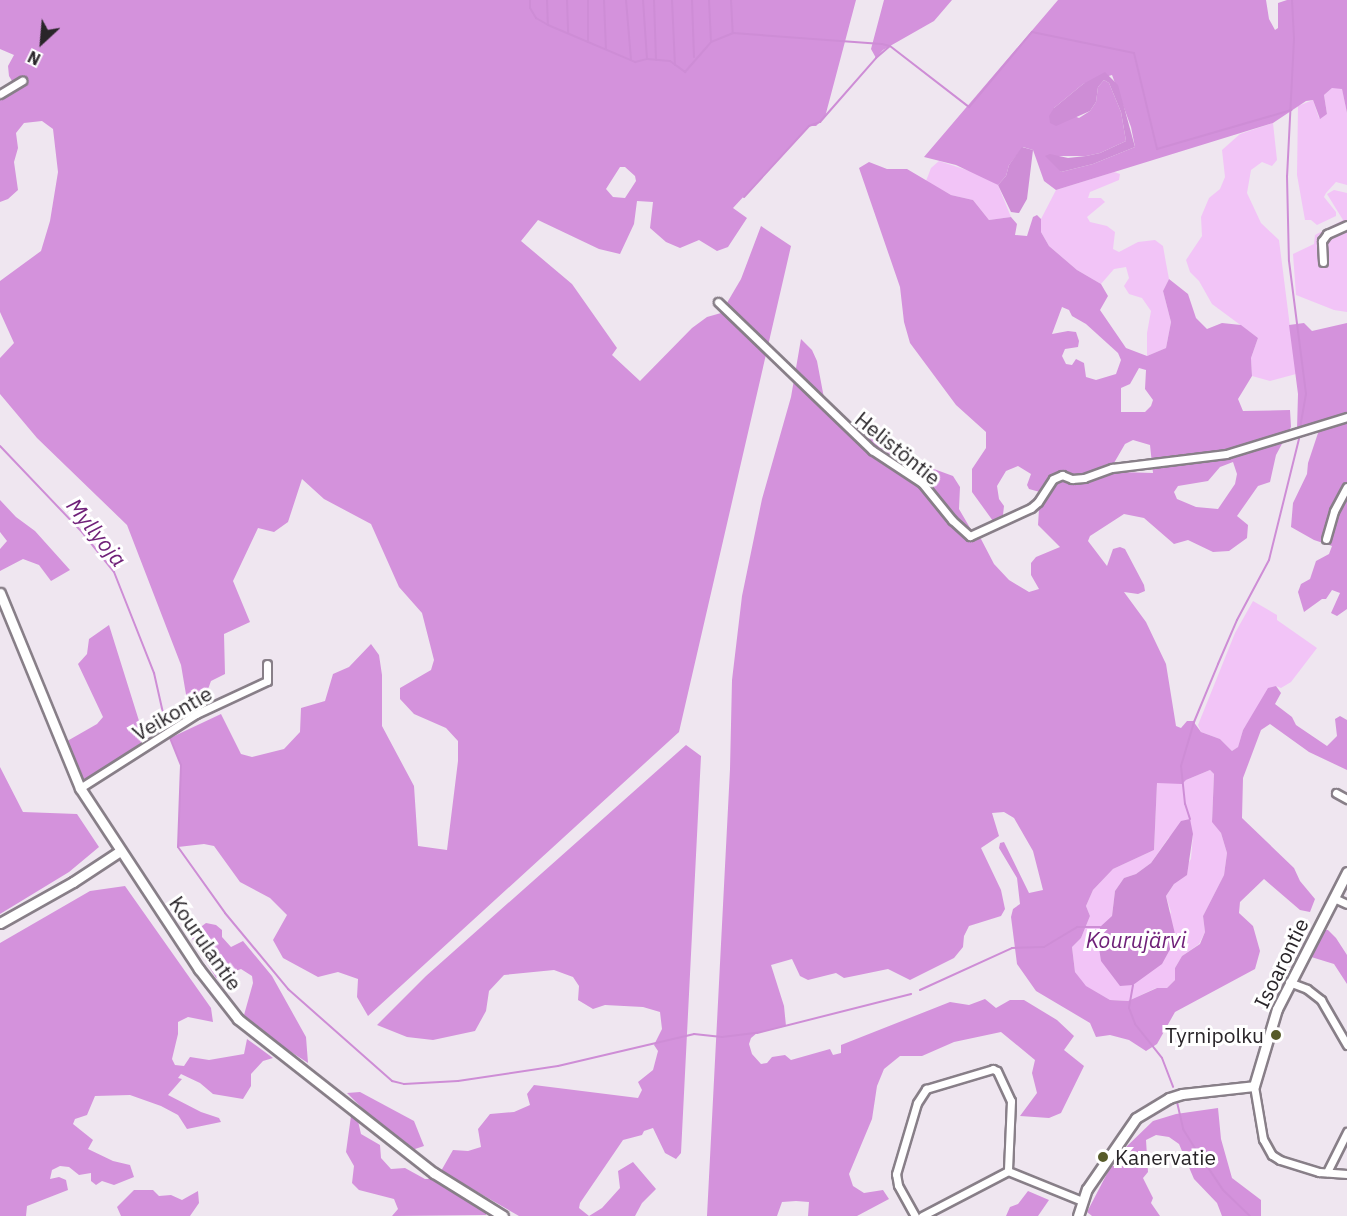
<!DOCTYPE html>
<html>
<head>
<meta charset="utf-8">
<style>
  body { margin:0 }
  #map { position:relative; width:1347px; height:1216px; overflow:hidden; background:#efe6f0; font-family:"IBM Plex Sans",sans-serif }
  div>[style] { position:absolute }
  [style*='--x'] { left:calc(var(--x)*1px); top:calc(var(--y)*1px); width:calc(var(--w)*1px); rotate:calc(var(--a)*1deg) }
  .green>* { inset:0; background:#f2c4f7 }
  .forest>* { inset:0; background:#d492dc }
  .water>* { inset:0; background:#ce8dd6 }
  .stream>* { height:2px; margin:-1px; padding:0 1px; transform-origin:1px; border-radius:1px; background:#ce8dd6 }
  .roads { filter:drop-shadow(2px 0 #887f88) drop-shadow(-2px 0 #887f88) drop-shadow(0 2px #887f88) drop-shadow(0 -2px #887f88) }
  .minor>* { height:7px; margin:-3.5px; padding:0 3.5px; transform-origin:3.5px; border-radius:3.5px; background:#fff }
  .tertiary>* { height:9px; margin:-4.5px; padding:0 4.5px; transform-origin:4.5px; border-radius:4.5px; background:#fff }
  .dots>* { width:16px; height:16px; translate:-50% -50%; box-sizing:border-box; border:3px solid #fff; border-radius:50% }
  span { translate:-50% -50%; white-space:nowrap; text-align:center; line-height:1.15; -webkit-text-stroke:6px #fff; paint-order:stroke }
  .street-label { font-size:21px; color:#292529 }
  .poi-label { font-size:21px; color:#292529 }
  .right { translate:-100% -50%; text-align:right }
  .left { translate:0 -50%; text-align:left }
  .water-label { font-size:22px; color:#702179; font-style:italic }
  .north { position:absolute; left:12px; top:12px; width:60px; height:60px; -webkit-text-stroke:4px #fff; paint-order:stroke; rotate:206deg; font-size:16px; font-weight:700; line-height:24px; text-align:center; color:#292529 }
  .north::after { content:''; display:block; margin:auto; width:21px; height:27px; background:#292529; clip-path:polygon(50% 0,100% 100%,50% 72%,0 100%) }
</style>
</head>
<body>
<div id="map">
  <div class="green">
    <i style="clip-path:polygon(1332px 88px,1342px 88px,1347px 113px,1347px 185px,1336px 182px,1326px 193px,1324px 197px,1336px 212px,1336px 216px,1317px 225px,1311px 220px,1305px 220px,1297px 175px,1298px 106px,1313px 100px,1319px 118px,1327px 114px,1324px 95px)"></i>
    <i style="clip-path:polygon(1273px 123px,1277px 160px,1272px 166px,1262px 162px,1251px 170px,1247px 193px,1261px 223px,1279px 240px,1296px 374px,1270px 381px,1252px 376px,1251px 358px,1258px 338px,1212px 304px,1199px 281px,1190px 272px,1186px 260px,1202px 236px,1201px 217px,1209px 198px,1220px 189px,1225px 177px,1222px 150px,1240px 134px)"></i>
    <i style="clip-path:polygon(939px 161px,979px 174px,998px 185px,1011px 217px,989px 220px,973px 200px,951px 195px,926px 181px,931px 168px)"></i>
    <i style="clip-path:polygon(1114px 172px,1120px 174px,1119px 180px,1090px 192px,1088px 198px,1101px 198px,1105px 202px,1087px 217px,1090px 222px,1107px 226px,1115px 232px,1113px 249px,1119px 252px,1138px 242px,1155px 240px,1163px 246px,1166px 263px,1169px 279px,1163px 291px,1171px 322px,1166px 348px,1147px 356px,1147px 333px,1151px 311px,1142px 298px,1129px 294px,1124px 286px,1129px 278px,1126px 267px,1114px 269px,1101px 284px,1077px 270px,1049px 246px,1041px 232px,1041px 219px,1056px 190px)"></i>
    <i style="clip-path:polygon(1334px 190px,1347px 193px,1347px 312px,1334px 310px,1296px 295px,1293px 254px,1314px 244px,1315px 235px,1343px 220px,1327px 194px)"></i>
    <i style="clip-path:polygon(1253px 601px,1277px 615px,1277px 620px,1317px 648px,1291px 682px,1281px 688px,1276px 686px,1255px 711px,1243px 730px,1238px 747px,1232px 751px,1220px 739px,1201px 732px,1198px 725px,1235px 633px)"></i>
    <i style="clip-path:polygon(evenodd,1210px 770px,1214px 774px,1212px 821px,1221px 833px,1227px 853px,1224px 875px,1203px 916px,1205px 932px,1199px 944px,1182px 956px,1175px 968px,1175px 980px,1167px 988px,1156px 988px,1128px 1001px,1110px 1000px,1085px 986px,1075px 972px,1072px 947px,1081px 938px,1090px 916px,1086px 906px,1093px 890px,1113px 869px,1154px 850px,1157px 783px,1186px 780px,1210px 770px,1193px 834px,1191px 859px,1166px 896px,1171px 912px,1139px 979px,1133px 985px,1112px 916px,1115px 891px,1124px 878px,1136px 874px,1151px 863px,1169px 837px,1193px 834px)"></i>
  </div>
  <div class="forest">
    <i style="clip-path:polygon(evenodd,0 0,856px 0,825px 117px,816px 126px,809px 126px,733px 208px,747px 218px,728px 247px,717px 251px,699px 240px,680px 248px,666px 242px,650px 228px,653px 202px,637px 201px,634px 224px,620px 254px,599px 249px,538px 220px,521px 241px,572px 284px,617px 348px,612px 355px,640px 381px,692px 328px,707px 317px,721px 313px,741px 279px,761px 226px,791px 246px,679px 732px,368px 1016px,357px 997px,358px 979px,338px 972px,318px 977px,283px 958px,273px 940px,287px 915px,270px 898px,240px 882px,214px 846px,204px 844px,178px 847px,181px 765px,170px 738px,221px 714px,241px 754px,252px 757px,284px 749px,300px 732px,301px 708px,325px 701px,333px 674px,349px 667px,371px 644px,379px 655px,382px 675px,382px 726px,414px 786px,418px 846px,447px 850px,458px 761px,458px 741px,446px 728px,414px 714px,400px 699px,400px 688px,431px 670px,434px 660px,422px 613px,399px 587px,371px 524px,324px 499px,302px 479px,288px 522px,274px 532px,258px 528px,233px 581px,250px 622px,224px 634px,225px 674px,211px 681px,203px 703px,189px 712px,181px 665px,127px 525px,37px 438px,0 394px,0 358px,14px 343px,0 312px,0 281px,41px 251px,50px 221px,58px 172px,53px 129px,42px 121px,24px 123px,16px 133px,18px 148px,14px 162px,18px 190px,8px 199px,0 202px,0 99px,17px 89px,9px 76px,8px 66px,14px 55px,0 49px,0 0,620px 167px,625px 167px,635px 176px,636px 181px,625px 198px,613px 197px,606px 189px,620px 167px)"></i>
    <i style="clip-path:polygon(884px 0,952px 0,934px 21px,883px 50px,876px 58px,871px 49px)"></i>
    <i style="clip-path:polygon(evenodd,1058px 0,1266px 0,1269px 19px,1275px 30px,1278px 28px,1278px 3px,1287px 0,1347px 0,1347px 113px,1342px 89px,1332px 88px,1324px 95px,1327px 114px,1320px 119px,1313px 100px,1306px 101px,1273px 123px,1056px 190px,1044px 181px,1033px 150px,1023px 147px,1009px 165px,1006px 176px,998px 185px,956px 165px,924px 157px,1058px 0,1112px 75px,1131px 127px,1135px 147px,1093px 164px,1061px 172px,1054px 156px,1086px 156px,1100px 153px,1126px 141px,1121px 112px,1109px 83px,1104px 80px,1098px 87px,1096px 102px,1090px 111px,1079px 118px,1054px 108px,1083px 84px,1112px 75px)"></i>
    <i style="clip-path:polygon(evenodd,869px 162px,887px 169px,907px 169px,951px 195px,973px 200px,989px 220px,1011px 217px,1017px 224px,1015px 235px,1027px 236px,1033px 217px,1037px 215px,1041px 219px,1041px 232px,1049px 246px,1077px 270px,1101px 284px,1108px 296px,1100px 310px,1126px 348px,1147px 356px,1166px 348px,1171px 322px,1163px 291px,1169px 279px,1188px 294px,1196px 318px,1207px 329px,1222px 323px,1241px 325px,1258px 338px,1251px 358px,1252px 376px,1238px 399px,1243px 411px,1290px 410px,1291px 427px,1276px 455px,1270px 482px,1258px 486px,1237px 516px,1248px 525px,1247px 538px,1229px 551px,1213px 552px,1188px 540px,1174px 544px,1144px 518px,1124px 514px,1090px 536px,1088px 541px,1107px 566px,1113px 549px,1120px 547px,1125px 549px,1144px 585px,1145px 591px,1138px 594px,1124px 592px,1146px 622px,1166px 664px,1176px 726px,1181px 728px,1187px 721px,1193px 721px,1201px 732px,1220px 739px,1232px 751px,1238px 747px,1243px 730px,1268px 688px,1276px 686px,1281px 693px,1275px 704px,1292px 717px,1296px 725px,1327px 746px,1337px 736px,1335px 719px,1340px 716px,1347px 720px,1347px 770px,1309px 752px,1270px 724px,1261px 730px,1243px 778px,1242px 818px,1294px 868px,1300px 881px,1315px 899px,1310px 912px,1300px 910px,1264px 879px,1240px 902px,1239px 913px,1253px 926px,1260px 951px,1255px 969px,1175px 1012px,1157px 1044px,1146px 1051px,1129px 1040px,1110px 1035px,1096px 1037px,1090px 1023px,1036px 991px,1017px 964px,1011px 917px,1013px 909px,1020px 904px,1017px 878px,999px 848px,1000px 843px,1004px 842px,1029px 893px,1043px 890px,1033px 851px,1014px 818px,1004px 812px,992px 813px,999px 836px,981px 848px,1001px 890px,1005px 909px,1001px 916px,969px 926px,964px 936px,963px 947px,954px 958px,910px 980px,888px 969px,854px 976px,844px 978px,836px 973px,808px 980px,800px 976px,792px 959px,771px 965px,784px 1006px,786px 1026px,757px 1033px,751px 1038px,749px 1044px,752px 1054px,761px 1064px,767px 1063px,772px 1057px,785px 1055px,791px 1060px,830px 1049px,833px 1055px,841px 1053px,841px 1045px,950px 1002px,969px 1005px,985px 999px,996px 1008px,1010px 1000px,1024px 1000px,1057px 1020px,1074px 1036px,1064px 1050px,1084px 1066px,1061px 1113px,1049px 1118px,1020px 1116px,1037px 1093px,1032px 1073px,1035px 1060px,1001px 1032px,954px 1042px,922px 1056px,900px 1056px,884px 1069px,877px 1086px,872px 1119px,849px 1174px,853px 1186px,864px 1193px,883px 1190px,889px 1199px,857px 1216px,808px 1216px,809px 1202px,796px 1201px,782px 1202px,777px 1216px,707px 1216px,730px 769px,732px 680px,742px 596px,762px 499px,791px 397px,801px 339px,812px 350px,817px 361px,824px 398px,863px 439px,877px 436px,895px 439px,923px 465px,953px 476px,960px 487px,959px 509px,973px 533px,981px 539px,994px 564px,1009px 580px,1029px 592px,1039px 589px,1031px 575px,1031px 563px,1036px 557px,1060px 547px,1038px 525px,1039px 509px,1047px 494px,1029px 489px,1027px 485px,1031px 474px,1018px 466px,1006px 471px,997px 486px,999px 499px,1004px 506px,1003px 515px,993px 521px,972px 492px,972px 469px,986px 448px,986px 432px,956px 405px,910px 343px,904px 322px,900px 287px,859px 168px,869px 162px,1062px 307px,1069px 310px,1072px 316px,1086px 324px,1118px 353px,1121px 360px,1116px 374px,1096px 380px,1086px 377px,1084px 363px,1076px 359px,1072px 365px,1066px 364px,1062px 356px,1065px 349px,1078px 347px,1079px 341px,1076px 332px,1068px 331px,1052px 334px,1062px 307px,869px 162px,1139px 368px,1146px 370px,1145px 389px,1153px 400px,1151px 406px,1145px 412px,1121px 412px,1121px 388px,1130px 384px,1139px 368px,869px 162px,1133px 440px,1150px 445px,1153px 473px,1120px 472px,1114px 463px,1125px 444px,1133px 440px,869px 162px,1233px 462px,1237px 474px,1235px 484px,1218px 509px,1196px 507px,1177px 499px,1174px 492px,1178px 486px,1208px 481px,1220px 467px,1233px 462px,869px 162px,1210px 770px,1214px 774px,1212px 822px,1221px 833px,1227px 853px,1224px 875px,1203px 916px,1205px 932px,1200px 944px,1182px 956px,1175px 968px,1175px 980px,1167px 988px,1157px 988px,1128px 1001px,1110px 1000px,1086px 986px,1075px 972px,1072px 947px,1081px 938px,1090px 916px,1086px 906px,1093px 890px,1113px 869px,1154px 850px,1157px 783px,1182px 784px,1186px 780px,1210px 770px)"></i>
    <i style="clip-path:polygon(1304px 323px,1312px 331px,1347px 323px,1347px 609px,1337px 616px,1331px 613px,1340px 593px,1332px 590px,1326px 599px,1322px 599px,1304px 612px,1298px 592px,1301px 584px,1310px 579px,1316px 561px,1329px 554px,1332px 546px,1314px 540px,1291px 527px,1293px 503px,1307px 474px,1308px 463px,1322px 421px,1297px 429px,1298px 394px,1289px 325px)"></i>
    <i style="clip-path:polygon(0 500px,16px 517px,35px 531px,70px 570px,51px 581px,39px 565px,23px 559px,0 571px,0 549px,7px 541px,0 532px)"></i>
    <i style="clip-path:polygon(109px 625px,145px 740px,84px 783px,62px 744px,97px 724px,103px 717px,78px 664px,87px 654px,89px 639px)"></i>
    <i style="clip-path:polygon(686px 745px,701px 756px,681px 1153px,676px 1159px,665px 1153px,653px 1128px,644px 1131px,642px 1135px,623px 1140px,580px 1203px,579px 1208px,589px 1216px,602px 1208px,620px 1188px,618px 1171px,633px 1162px,656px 1189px,642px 1203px,635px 1216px,519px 1216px,441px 1171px,453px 1150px,468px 1151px,481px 1147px,478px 1129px,490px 1114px,514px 1112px,530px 1105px,527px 1094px,534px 1085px,638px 1098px,642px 1090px,638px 1082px,653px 1070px,658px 1051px,654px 1045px,662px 1029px,660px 1012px,643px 1007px,605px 1005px,593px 1009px,578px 1000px,579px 986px,573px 977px,554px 970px,504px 975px,489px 991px,486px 1011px,475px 1031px,433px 1040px,407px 1037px,377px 1025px,426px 976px)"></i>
    <i style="clip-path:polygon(0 767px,23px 812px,77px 814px,99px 847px,69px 872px,0 914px)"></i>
    <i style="clip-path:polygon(125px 886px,211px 1008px,213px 1022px,188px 1017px,178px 1022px,178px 1034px,172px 1059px,175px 1065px,184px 1066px,190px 1057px,209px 1060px,244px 1054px,247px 1039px,273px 1058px,263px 1061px,251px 1074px,251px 1086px,243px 1099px,213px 1094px,200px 1083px,181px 1074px,178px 1078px,182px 1079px,168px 1095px,201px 1112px,219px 1118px,221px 1122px,187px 1129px,178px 1115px,161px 1106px,130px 1095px,95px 1096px,87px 1115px,75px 1119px,73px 1124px,93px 1140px,88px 1149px,113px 1161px,130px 1165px,134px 1177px,114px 1185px,102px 1181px,96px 1185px,91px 1181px,91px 1173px,79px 1175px,69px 1167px,60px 1166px,52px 1170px,50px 1179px,59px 1177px,66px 1180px,68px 1190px,27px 1206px,26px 1216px,0 1216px,0 943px,90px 891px)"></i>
    <i style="clip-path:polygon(206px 923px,216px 925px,222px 930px,222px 937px,231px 947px,243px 941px,272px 976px,306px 1037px,308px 1063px,274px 1041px,244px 1015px,253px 983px,252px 976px,241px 969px,216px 978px,190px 935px)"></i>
    <i style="clip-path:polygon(1322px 930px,1328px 930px,1336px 938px,1347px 955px,1347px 984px,1334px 964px,1308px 956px)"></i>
    <i style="clip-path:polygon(360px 1092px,414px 1121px,424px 1146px,409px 1151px,397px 1143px,347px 1093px)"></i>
    <i style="clip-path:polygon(1218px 1108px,1221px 1139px,1232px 1178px,1261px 1200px,1261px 1216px,1222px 1216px,1217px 1203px,1194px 1179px,1179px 1144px,1169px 1137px,1156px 1135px,1146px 1140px,1148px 1172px,1143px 1178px,1153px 1198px,1151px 1203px,1160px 1216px,1092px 1216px,1087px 1212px,1111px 1166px,1123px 1166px,1124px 1149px,1153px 1121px,1176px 1114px)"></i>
    <i style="clip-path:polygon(351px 1116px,358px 1121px,361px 1134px,380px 1145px,381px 1158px,391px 1169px,405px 1168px,425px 1179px,434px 1179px,486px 1212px,486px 1215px,392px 1216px,398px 1209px,394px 1199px,359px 1190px,352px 1183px,354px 1166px,346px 1152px)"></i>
    <i style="clip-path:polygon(134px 1190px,153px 1190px,159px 1196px,171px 1195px,182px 1200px,198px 1191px,199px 1203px,190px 1216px,121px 1216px,117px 1207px)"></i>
    <i style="clip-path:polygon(1028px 1191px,1049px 1200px,1038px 1216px,1006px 1216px,1010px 1207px,1018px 1204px)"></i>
  </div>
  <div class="water">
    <i style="clip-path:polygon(1105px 72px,1118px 85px,1135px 147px,1093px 164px,1061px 172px,1045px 156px,1050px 154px,1068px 158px,1086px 156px,1100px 153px,1126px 141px,1121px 112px,1109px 83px,1104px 80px,1098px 87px,1096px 102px,1090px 111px,1056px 126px,1050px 123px,1049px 116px,1054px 108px,1083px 84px)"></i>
    <i style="clip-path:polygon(1022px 147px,1033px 150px,1027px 199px,1019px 213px,1011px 212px,998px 185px,1006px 176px,1009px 165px)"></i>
    <i style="clip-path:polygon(1190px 819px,1193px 834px,1187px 875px,1174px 884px,1166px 896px,1175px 934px,1174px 942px,1162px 964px,1133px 985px,1120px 986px,1101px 961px,1099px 948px,1100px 927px,1112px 916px,1115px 891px,1124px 878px,1136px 874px,1151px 863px,1181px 821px)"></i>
  </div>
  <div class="stream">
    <i style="--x:530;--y:0;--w:8;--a:90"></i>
    <i style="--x:530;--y:8;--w:12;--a:59"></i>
    <i style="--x:536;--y:18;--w:14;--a:30"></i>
    <i style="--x:548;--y:25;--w:95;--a:23"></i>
    <i style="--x:635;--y:62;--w:12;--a:-14"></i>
    <i style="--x:647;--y:59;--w:23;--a:5"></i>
    <i style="--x:670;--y:61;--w:19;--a:36"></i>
    <i style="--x:685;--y:72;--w:40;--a:-49"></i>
    <i style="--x:711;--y:42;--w:24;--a:-22"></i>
    <i style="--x:733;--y:33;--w:149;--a:4.2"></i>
    <i style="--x:882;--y:44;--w:8;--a:14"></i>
    <i style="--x:890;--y:46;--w:100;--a:37.7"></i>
    <i style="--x:969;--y:107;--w:98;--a:-50"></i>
    <i style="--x:1032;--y:32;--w:104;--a:11.6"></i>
    <i style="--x:1134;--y:53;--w:99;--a:76.5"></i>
    <i style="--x:1157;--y:149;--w:140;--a:-16.2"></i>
    <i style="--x:547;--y:0;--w:25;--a:88"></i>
    <i style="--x:567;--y:0;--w:33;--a:88"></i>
    <i style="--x:588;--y:0;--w:42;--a:90"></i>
    <i style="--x:604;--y:0;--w:49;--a:87.7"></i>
    <i style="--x:626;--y:0;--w:60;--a:85.2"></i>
    <i style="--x:643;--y:0;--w:59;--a:86.1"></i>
    <i style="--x:654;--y:0;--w:60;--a:88.1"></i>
    <i style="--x:672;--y:0;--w:65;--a:87.4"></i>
    <i style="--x:692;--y:0;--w:57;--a:88"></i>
    <i style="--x:709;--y:0;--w:42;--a:87.3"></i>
    <i style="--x:731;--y:0;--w:33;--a:87"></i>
    <i style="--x:1292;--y:0;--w:39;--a:87"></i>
    <i style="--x:1294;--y:39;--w:137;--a:92.9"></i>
    <i style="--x:1287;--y:176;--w:85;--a:88.7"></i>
    <i style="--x:1289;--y:261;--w:134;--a:82.7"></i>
    <i style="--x:1306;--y:394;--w:35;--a:100"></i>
    <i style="--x:744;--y:197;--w:96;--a:-47.5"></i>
    <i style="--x:809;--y:126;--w:12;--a:-20"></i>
    <i style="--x:820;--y:122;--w:85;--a:-48.8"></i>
    <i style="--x:876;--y:58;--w:18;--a:-41"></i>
    <i style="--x:0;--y:446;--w:119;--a:46.4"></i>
    <i style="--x:82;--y:532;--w:51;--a:51.3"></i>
    <i style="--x:114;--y:572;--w:109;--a:68.4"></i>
    <i style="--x:154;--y:673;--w:50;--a:77.3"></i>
    <i style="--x:170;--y:738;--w:29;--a:68"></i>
    <i style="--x:181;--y:765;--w:82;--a:92.1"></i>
    <i style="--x:178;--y:847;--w:81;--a:54.5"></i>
    <i style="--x:225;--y:913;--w:99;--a:50.3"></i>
    <i style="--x:288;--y:989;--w:139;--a:41.5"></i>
    <i style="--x:392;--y:1081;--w:12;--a:14"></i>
    <i style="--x:404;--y:1084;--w:54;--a:-3.2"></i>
    <i style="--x:458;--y:1081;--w:101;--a:-8.5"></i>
    <i style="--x:558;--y:1066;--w:140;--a:-13.2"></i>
    <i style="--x:694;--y:1034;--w:28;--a:6"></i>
    <i style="--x:722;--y:1037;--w:35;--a:-7"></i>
    <i style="--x:757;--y:1033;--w:159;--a:-14.2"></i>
    <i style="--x:1190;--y:819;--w:16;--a:-108"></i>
    <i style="--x:1185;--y:804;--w:38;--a:-96"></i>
    <i style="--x:1181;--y:766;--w:46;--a:-73.5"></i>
    <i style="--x:1194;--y:722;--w:63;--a:-67.5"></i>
    <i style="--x:1218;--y:664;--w:48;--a:-66.6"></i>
    <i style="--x:1237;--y:620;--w:68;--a:-61.9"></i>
    <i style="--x:1269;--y:560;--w:125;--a:-76.1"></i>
    <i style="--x:1133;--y:985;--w:23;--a:100"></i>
    <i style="--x:1129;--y:1008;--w:17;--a:69"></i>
    <i style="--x:1135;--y:1024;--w:43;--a:51.5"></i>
    <i style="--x:1162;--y:1058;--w:31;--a:69"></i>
    <i style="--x:920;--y:990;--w:101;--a:-24.5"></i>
    <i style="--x:1012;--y:948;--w:32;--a:-2"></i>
    <i style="--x:1044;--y:947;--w:39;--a:-31"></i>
    <i style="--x:1077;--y:927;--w:23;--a:0"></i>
    <i style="--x:1177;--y:1102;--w:28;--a:77"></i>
    <i style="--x:1183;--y:1129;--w:22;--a:58"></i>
    <i style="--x:1195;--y:1148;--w:50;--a:56.3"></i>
    <i style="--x:1223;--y:1190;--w:37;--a:44"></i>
  </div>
  <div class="roads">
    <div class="minor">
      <i style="--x:0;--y:94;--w:26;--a:-31"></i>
      <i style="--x:1323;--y:262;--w:21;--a:-93"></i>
      <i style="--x:1322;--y:241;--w:9;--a:-54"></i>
      <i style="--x:1327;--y:234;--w:22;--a:-24"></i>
      <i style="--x:718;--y:302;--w:214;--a:43.9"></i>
      <i style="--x:872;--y:450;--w:60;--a:33.4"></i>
      <i style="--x:922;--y:483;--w:48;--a:51"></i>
      <i style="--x:952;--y:520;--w:24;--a:42"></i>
      <i style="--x:970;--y:536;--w:67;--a:-24.7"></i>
      <i style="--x:1031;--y:508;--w:9;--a:-41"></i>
      <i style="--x:1038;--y:502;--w:27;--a:-57"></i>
      <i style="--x:1053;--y:479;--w:10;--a:-24"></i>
      <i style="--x:1062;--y:475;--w:11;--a:22"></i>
      <i style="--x:1072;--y:479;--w:12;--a:-5"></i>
      <i style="--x:1084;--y:478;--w:30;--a:-20"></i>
      <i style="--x:1112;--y:468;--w:115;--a:-7"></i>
      <i style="--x:1226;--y:454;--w:127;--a:-17"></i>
      <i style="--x:1326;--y:539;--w:29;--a:-74"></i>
      <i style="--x:1334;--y:511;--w:27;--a:-62"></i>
      <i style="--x:80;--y:788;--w:138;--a:-32.5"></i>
      <i style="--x:196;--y:714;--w:78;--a:-24.9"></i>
      <i style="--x:267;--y:681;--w:17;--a:-90"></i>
      <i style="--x:1336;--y:793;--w:13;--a:29"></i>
      <i style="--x:1334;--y:898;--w:14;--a:25"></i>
      <i style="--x:1289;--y:982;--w:19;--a:21"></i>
      <i style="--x:1307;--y:989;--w:18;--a:38"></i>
      <i style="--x:1321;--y:1000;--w:52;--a:60"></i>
      <i style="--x:1254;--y:1086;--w:54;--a:80.4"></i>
      <i style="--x:1263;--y:1139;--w:18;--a:61"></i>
      <i style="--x:1272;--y:1155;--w:9;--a:32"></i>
      <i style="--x:1280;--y:1160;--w:41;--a:17.1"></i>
      <i style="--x:1319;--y:1172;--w:28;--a:4"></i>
      <i style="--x:1327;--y:1172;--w:45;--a:-63.4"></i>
      <i style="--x:915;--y:1216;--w:35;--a:-119"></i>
      <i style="--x:898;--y:1185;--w:11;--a:-100"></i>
      <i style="--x:896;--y:1174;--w:74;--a:-73.5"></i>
      <i style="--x:917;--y:1103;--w:17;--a:-57"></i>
      <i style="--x:926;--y:1089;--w:70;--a:-16.6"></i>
      <i style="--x:993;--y:1069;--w:4;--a:27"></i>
      <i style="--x:997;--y:1071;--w:33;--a:65"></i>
      <i style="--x:1011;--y:1101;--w:70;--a:92.5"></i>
      <i style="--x:922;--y:1216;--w:97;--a:-27.6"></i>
      <i style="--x:1008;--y:1171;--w:80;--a:22.1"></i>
    </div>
    <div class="tertiary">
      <i style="--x:0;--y:593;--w:211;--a:67.7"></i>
      <i style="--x:80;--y:788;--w:217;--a:56.7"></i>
      <i style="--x:199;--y:969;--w:63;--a:52"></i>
      <i style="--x:238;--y:1019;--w:249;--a:38.2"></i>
      <i style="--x:434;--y:1173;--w:81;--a:31.9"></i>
      <i style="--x:0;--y:923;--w:84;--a:-29.3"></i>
      <i style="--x:73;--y:882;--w:56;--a:-33.4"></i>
      <i style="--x:1078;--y:1216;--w:28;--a:-72"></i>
      <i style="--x:1087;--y:1189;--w:86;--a:-55.4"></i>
      <i style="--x:1136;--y:1118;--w:39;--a:-31"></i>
      <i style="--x:1169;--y:1098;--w:14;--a:-17"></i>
      <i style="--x:1182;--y:1094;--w:72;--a:-6.3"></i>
      <i style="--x:1254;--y:1086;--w:80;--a:-73.4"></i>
      <i style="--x:1277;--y:1009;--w:154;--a:-62.9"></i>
    </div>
  </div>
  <div class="dots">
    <i style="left:1276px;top:1035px;background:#575b29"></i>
    <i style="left:1103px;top:1157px;background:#575b29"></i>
  </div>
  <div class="street-label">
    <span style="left:898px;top:448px;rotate:39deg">Helistöntie</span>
    <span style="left:172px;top:713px;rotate:-30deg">Veikontie</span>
    <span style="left:206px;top:943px;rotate:55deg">Kourulantie</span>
    <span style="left:1281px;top:963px;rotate:-64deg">Isoarontie</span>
  </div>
  <div class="poi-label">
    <span class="right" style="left:1264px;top:1035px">Tyrnipolku</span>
    <span class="left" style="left:1115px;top:1157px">Kanervatie</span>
  </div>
  <div class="water-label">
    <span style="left:97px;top:532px;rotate:51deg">Myllyoja</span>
    <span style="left:1136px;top:940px">Kourujärvi</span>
  </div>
  <div class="north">N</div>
</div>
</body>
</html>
